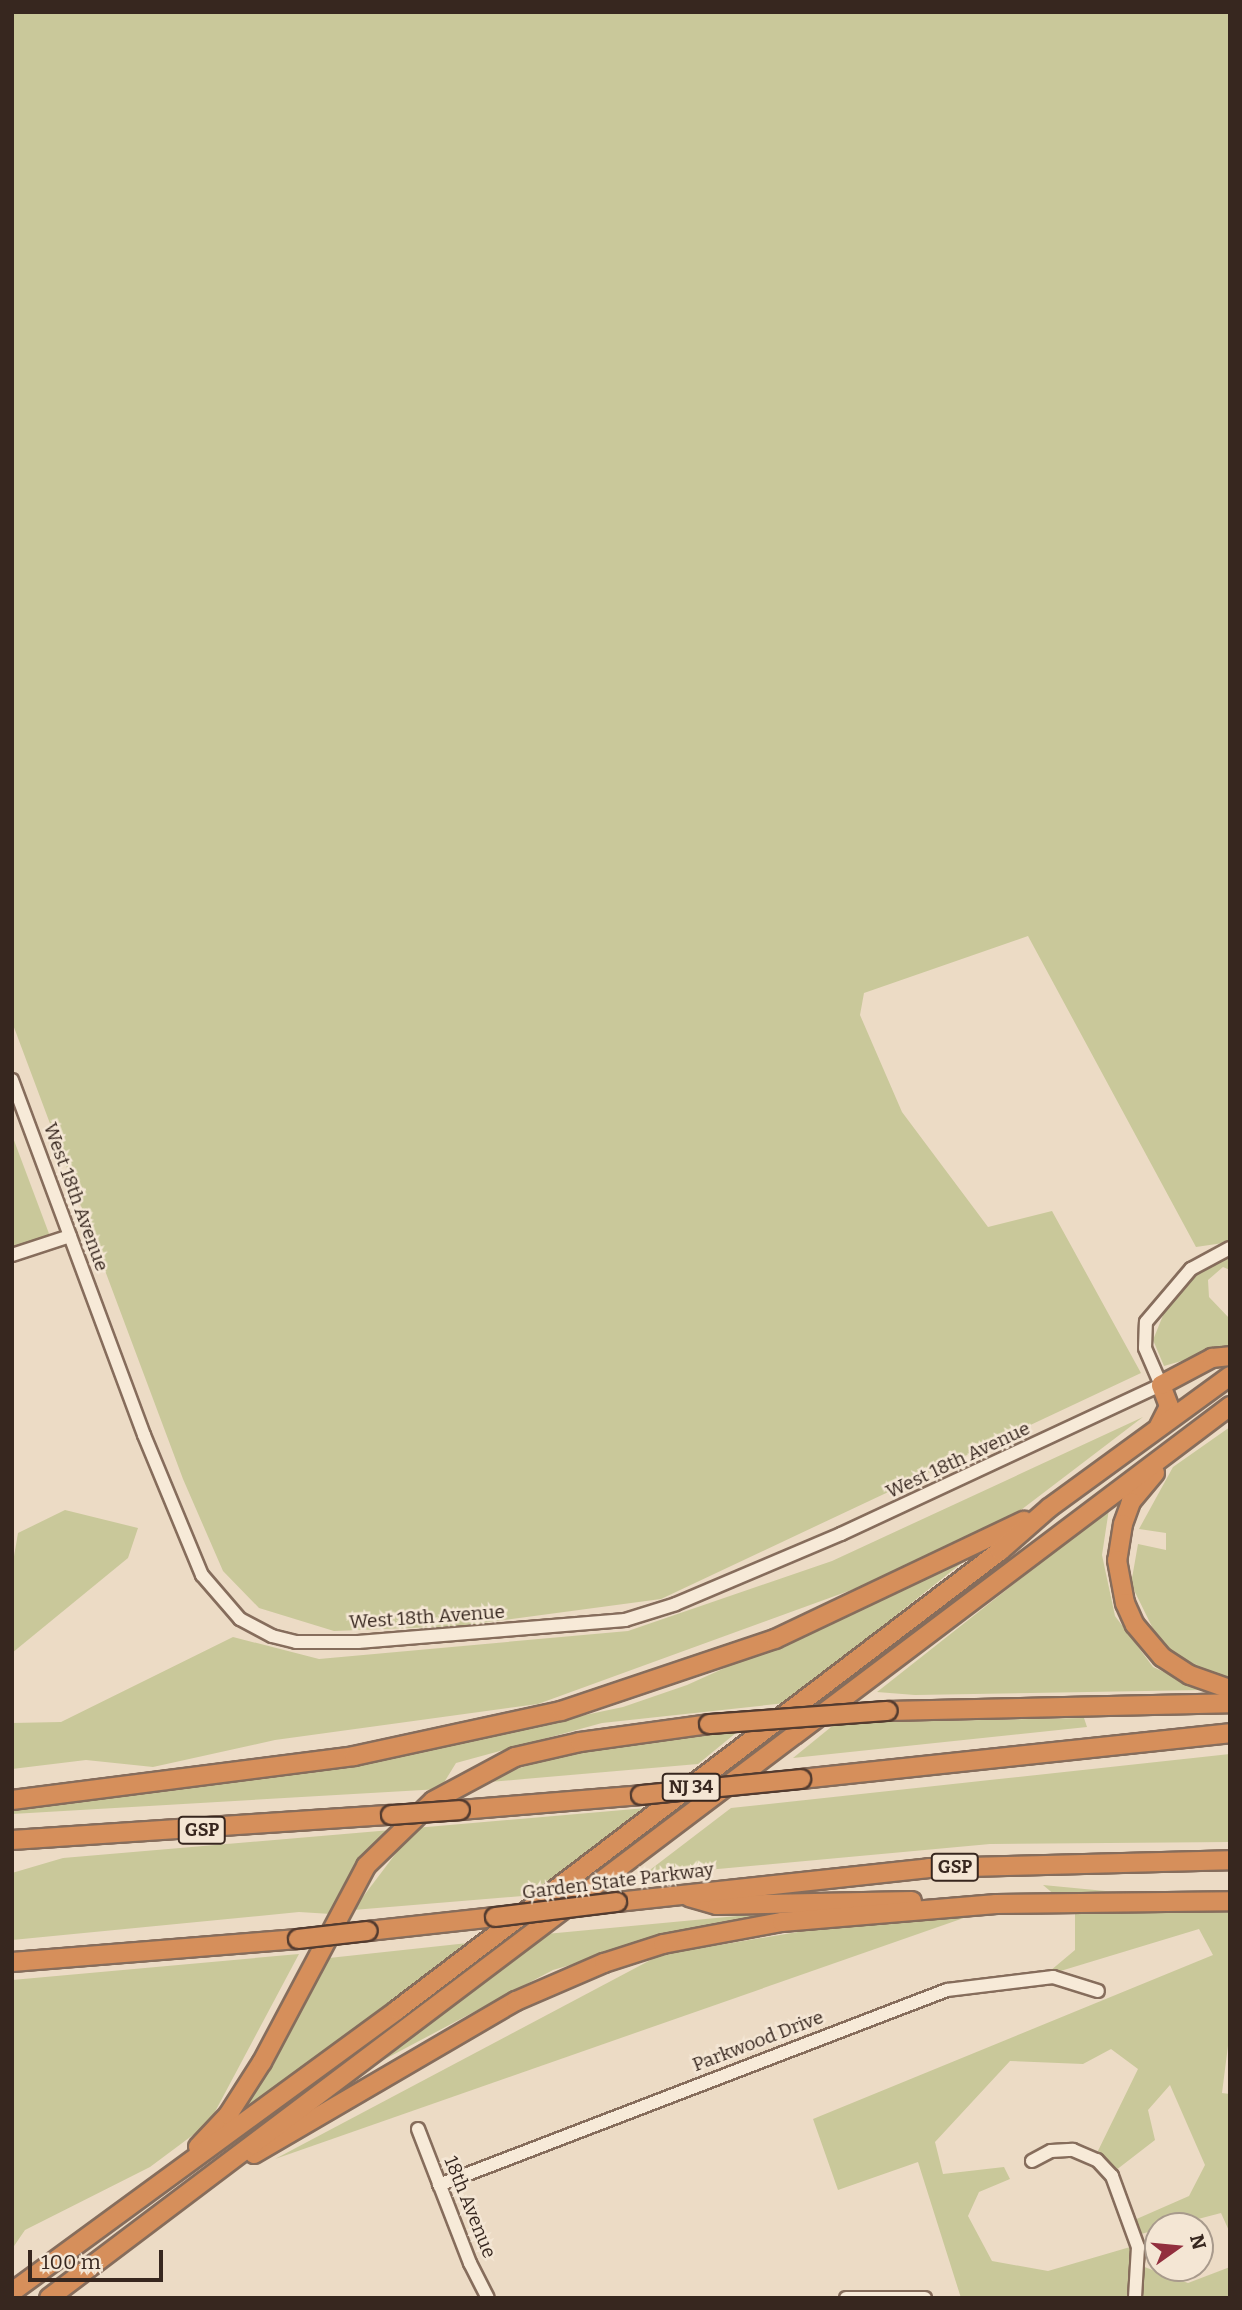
<!DOCTYPE html>
<html>
<head>
<meta charset="utf-8">
<style>
  body { margin:0 }
  #map { position:relative; width:1242px; height:2310px; overflow:hidden; background:#ecdbc5; font-family:Bitter,serif }
  div>[style] { position:absolute }
  [style*='--x'] { left:calc(var(--x)*1px); top:calc(var(--y)*1px); width:calc(var(--w)*1px); rotate:calc(var(--a)*1deg) }
  .green>* { inset:0; background:#c9c89a }
  .roads { filter:drop-shadow(2px 0 #866d5c) drop-shadow(-2px 0 #866d5c) drop-shadow(0 2px #866d5c) drop-shadow(0 -2px #866d5c) }
  .minor>* { height:12px; margin:-6px; padding:0 6px; transform-origin:6px; border-radius:6px; background:#f7ead8 }
  .highway>* { height:18px; margin:-9px; padding:0 9px; transform-origin:9px; border-radius:9px; background:#d68f5b }
  .bridges { filter:drop-shadow(2px 0 #543c30) drop-shadow(-2px 0 #543c30) drop-shadow(0 2px #543c30) drop-shadow(0 -2px #543c30) }
  .highway-bridge>* { height:18px; margin:-9px; padding:0 9px; transform-origin:9px; border-radius:9px; background:#d68f5b }
  span { translate:-50% -50%; white-space:nowrap; text-align:center; line-height:1.15; -webkit-text-stroke:5px #f4e6d4; paint-order:stroke }
  .shield-label span { padding:2px 5px; background:#f4e6d4; border:2px solid; border-radius:5px; -webkit-text-stroke-width:0 }
  .shield-label { font-size:18px; color:#37271f; font-weight:700 }
  .street-label { font-size:19px; color:#37271f }
  .frame { position:absolute; inset:0; border:14px solid #37271f; pointer-events:none }
  .north { position:absolute; left:1144px; top:2212px; width:70px; height:70px; box-sizing:border-box; background:#f4e6d4; border:2px solid #a89a8c; border-radius:50%; rotate:75deg; font-size:19px; font-weight:700; line-height:28px; text-align:center; color:#37271f }
  .north::after { content:''; display:block; margin:auto; width:24px; height:32px; background:#922f3e; clip-path:polygon(50% 0,100% 100%,50% 72%,0 100%) }
  .scale { position:absolute; left:28px; top:2250px; width:135px; height:32px; box-sizing:border-box; border:4px solid #37271f; border-top:0; padding-left:9px; font-size:21px; line-height:24px; white-space:nowrap; color:#37271f; -webkit-text-stroke:5px #f4e6d4; paint-order:stroke }
</style>
</head>
<body>
<div id="map">
  <div class="green">
    <i style="clip-path:polygon(12px 12px,1230px 12px,1230px 1242px,1196px 1247px,1028px 936px,864px 993px,860px 1015px,902px 1112px,988px 1227px,1052px 1211px,1141px 1373px,661px 1599px,459px 1626px,334px 1631px,259px 1608px,223px 1571px,183px 1479px,12px 1022px)"></i>
    <i style="clip-path:polygon(12px 1135px,51px 1239px,12px 1253px)"></i>
    <i style="clip-path:polygon(1230px 1256px,1230px 1270px,1223px 1267px,1208px 1280px,1209px 1297px,1230px 1319px,1230px 1347px,1164px 1366px,1153px 1340px,1166px 1308px,1196px 1274px)"></i>
    <i style="clip-path:polygon(1143px 1417px,975px 1545px,538px 1704px,275px 1740px,153px 1767px,86px 1760px,12px 1769px,12px 1723px,61px 1722px,233px 1637px,319px 1659px,628px 1631px,832px 1561px)"></i>
    <i style="clip-path:polygon(1230px 1427px,1230px 1678px,1203px 1673px,1160px 1643px,1131px 1584px,1138px 1544px,1166px 1550px,1166px 1533px,1139px 1529px,1173px 1467px)"></i>
    <i style="clip-path:polygon(1109px 1509px,1102px 1555px,1115px 1616px,1153px 1667px,1203px 1690px,915px 1695px,877px 1692px)"></i>
    <i style="clip-path:polygon(65px 1510px,138px 1528px,128px 1558px,12px 1653px,12px 1568px,18px 1533px)"></i>
    <i style="clip-path:polygon(968px 1558px,786px 1703px,602px 1723px,456px 1763px,440px 1789px,12px 1814px,12px 1807px,480px 1737px,623px 1707px,687px 1685px)"></i>
    <i style="clip-path:polygon(1084px 1718px,1087px 1727px,793px 1758px,836px 1723px)"></i>
    <i style="clip-path:polygon(742px 1728px,698px 1764px,466px 1784px,583px 1749px)"></i>
    <i style="clip-path:polygon(1230px 1754px,1230px 1842px,990px 1844px,642px 1876px,731px 1808px)"></i>
    <i style="clip-path:polygon(646px 1808px,534px 1895px,353px 1910px,415px 1828px)"></i>
    <i style="clip-path:polygon(391px 1830px,346px 1884px,331px 1914px,299px 1912px,12px 1940px,12px 1873px,63px 1858px)"></i>
    <i style="clip-path:polygon(1043px 1885px,1230px 1903px,1230px 2030px,1222px 2093px,1230px 2094px,1230px 2233px,1221px 2213px,1137px 2235px,1132px 2221px,1189px 2196px,1205px 2165px,1170px 2085px,1148px 2110px,1155px 2140px,1111px 2174px,1094px 2159px,1138px 2069px,1111px 2049px,1083px 2064px,1010px 2061px,935px 2142px,943px 2174px,1004px 2167px,1010px 2179px,979px 2192px,968px 2216px,992px 2261px,1048px 2271px,1137px 2245px,1139px 2265px,1188px 2283px,1230px 2267px,1230px 2298px,961px 2298px,918px 2162px,838px 2190px,813px 2119px,1213px 1955px,1199px 1929px,1044px 1976px,1075px 1950px,1075px 1912px)"></i>
    <i style="clip-path:polygon(779px 1912px,691px 1930px,553px 1970px,370px 2067px,546px 1934px)"></i>
    <i style="clip-path:polygon(978px 1913px,275px 2159px,660px 1955px,875px 1919px)"></i>
    <i style="clip-path:polygon(468px 1943px,243px 2113px,329px 1958px)"></i>
    <i style="clip-path:polygon(299px 1954px,209px 2123px,150px 2167px,25px 2230px,12px 2249px,12px 1980px)"></i>
  </div>
  <div class="roads">
    <div class="minor">
      <i style="--x:12;--y:1080;--w:379;--a:69.6"></i>
      <i style="--x:144;--y:1435;--w:152;--a:67.5"></i>
      <i style="--x:202;--y:1575;--w:58;--a:49.2"></i>
      <i style="--x:240;--y:1619;--w:36;--a:28"></i>
      <i style="--x:272;--y:1636;--w:25;--a:14"></i>
      <i style="--x:296;--y:1642;--w:62;--a:0"></i>
      <i style="--x:358;--y:1642;--w:268;--a:-4.7"></i>
      <i style="--x:625;--y:1620;--w:53;--a:-17.4"></i>
      <i style="--x:676;--y:1604;--w:179;--a:-23"></i>
      <i style="--x:841;--y:1534;--w:353;--a:-25"></i>
      <i style="--x:1161;--y:1385;--w:40;--a:-113.4"></i>
      <i style="--x:1145;--y:1348;--w:26;--a:-88"></i>
      <i style="--x:1146;--y:1322;--w:70;--a:-49.7"></i>
      <i style="--x:1191;--y:1269;--w:44;--a:-28.3"></i>
      <i style="--x:12;--y:1255;--w:61;--a:-18.1"></i>
      <i style="--x:418;--y:2129;--w:144;--a:68.8"></i>
      <i style="--x:470;--y:2263;--w:39;--a:63"></i>
      <i style="--x:1032;--y:2161;--w:21;--a:-28"></i>
      <i style="--x:1051;--y:2151;--w:22;--a:-3"></i>
      <i style="--x:1073;--y:2150;--w:26;--a:23"></i>
      <i style="--x:1097;--y:2160;--w:22;--a:47"></i>
      <i style="--x:1112;--y:2176;--w:76;--a:69.9"></i>
      <i style="--x:1138;--y:2247;--w:51;--a:93.4"></i>
      <i style="--x:439;--y:2185;--w:544;--a:-21"></i>
      <i style="--x:947;--y:1990;--w:107;--a:-7"></i>
      <i style="--x:1053;--y:1977;--w:47;--a:17.3"></i>
      <i style="--x:846;--y:2298;--w:79;--a:0"></i>
    </div>
    <div class="highway">
      <i style="--x:1159;--y:1426;--w:22;--a:-63"></i>
      <i style="--x:1169;--y:1406;--w:22;--a:-111"></i>
      <i style="--x:1161;--y:1385;--w:58;--a:-27.9"></i>
      <i style="--x:1212;--y:1358;--w:18;--a:-6"></i>
      <i style="--x:1155;--y:1473;--w:38;--a:130"></i>
      <i style="--x:1131;--y:1502;--w:23;--a:110"></i>
      <i style="--x:1123;--y:1524;--w:36;--a:99"></i>
      <i style="--x:1117;--y:1560;--w:44;--a:79.5"></i>
      <i style="--x:1125;--y:1603;--w:24;--a:66"></i>
      <i style="--x:1135;--y:1625;--w:42;--a:49.8"></i>
      <i style="--x:1162;--y:1657;--w:33;--a:33"></i>
      <i style="--x:1190;--y:1675;--w:42;--a:19.3"></i>
      <i style="--x:888;--y:1711;--w:342;--a:-1.3"></i>
      <i style="--x:801;--y:1779;--w:431;--a:-6.1"></i>
      <i style="--x:12;--y:1800;--w:345;--a:-7.3"></i>
      <i style="--x:354;--y:1756;--w:212;--a:-12.3"></i>
      <i style="--x:561;--y:1711;--w:226;--a:-18.6"></i>
      <i style="--x:775;--y:1639;--w:276;--a:-25.4"></i>
      <i style="--x:460;--y:1810;--w:182;--a:-4.7"></i>
      <i style="--x:12;--y:1840;--w:380;--a:-3.8"></i>
      <i style="--x:689;--y:1897;--w:29;--a:16"></i>
      <i style="--x:717;--y:1905;--w:195;--a:-1.2"></i>
      <i style="--x:617;--y:1902;--w:314;--a:-6.2"></i>
      <i style="--x:929;--y:1868;--w:301;--a:-1.5"></i>
      <i style="--x:368;--y:1931;--w:128;--a:-6.3"></i>
      <i style="--x:12;--y:1962;--w:287;--a:-4.6"></i>
      <i style="--x:198;--y:2147;--w:44;--a:-46.8"></i>
      <i style="--x:228;--y:2115;--w:63;--a:-57.3"></i>
      <i style="--x:262;--y:2062;--w:222;--a:-62"></i>
      <i style="--x:366;--y:1866;--w:93;--a:-44.1"></i>
      <i style="--x:433;--y:1801;--w:93;--a:-28.2"></i>
      <i style="--x:515;--y:1757;--w:67;--a:-13"></i>
      <i style="--x:580;--y:1742;--w:130;--a:-7.9"></i>
      <i style="--x:254;--y:2154;--w:303;--a:-30.3"></i>
      <i style="--x:516;--y:2001;--w:96;--a:-23.4"></i>
      <i style="--x:604;--y:1963;--w:62;--a:-17.9"></i>
      <i style="--x:663;--y:1944;--w:121;--a:-10.5"></i>
      <i style="--x:782;--y:1922;--w:215;--a:-4.8"></i>
      <i style="--x:996;--y:1904;--w:234;--a:-0.7"></i>
      <i style="--x:12;--y:2292;--w:477;--a:-36.2"></i>
      <i style="--x:397;--y:2010;--w:758;--a:-37.28"></i>
      <i style="--x:1000;--y:1551;--w:65;--a:-41.3"></i>
      <i style="--x:1049;--y:1508;--w:224;--a:-36.1"></i>
      <i style="--x:49;--y:2298;--w:1480;--a:-37.06"></i>
    </div>
  </div>
  <div class="bridges">
    <div class="highway-bridge">
      <i style="--x:709;--y:1724;--w:179;--a:-4.2"></i>
      <i style="--x:641;--y:1795;--w:161;--a:-5.7"></i>
      <i style="--x:391;--y:1815;--w:69;--a:-4.1"></i>
      <i style="--x:495;--y:1917;--w:123;--a:-7"></i>
      <i style="--x:298;--y:1939;--w:70;--a:-6.5"></i>
    </div>
  </div>
  <div class="shield-label">
    <span style="left:691px;top:1787px">NJ 34</span>
    <span style="left:202px;top:1830px">GSP</span>
    <span style="left:955px;top:1867px">GSP</span>
  </div>
  <div class="street-label">
    <span style="left:76px;top:1197px;rotate:70deg">West 18th Avenue</span>
    <span style="left:958px;top:1460px;rotate:-25deg">West 18th Avenue</span>
    <span style="left:427px;top:1617px;rotate:-4deg">West 18th Avenue</span>
    <span style="left:618px;top:1881px;rotate:-7deg">Garden State Parkway</span>
    <span style="left:758px;top:2041px;rotate:-21deg">Parkwood Drive</span>
    <span style="left:470px;top:2207px;rotate:68deg">18th Avenue</span>
  </div>
  <div class="frame"></div>
  <div class="north">N</div>
  <div class="scale">100 m</div>
</div>
</body>
</html>
